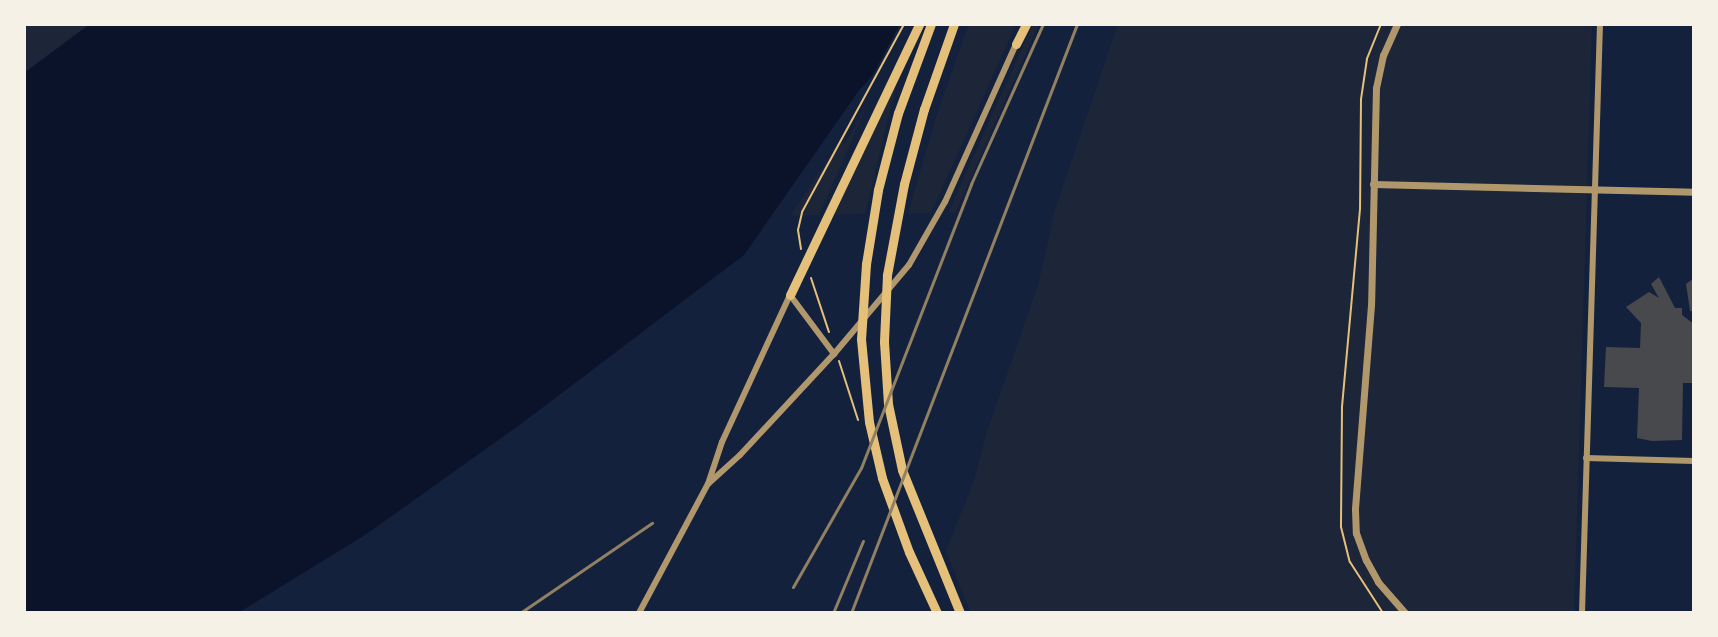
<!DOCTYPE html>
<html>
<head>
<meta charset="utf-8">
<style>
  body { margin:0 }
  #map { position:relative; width:1718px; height:637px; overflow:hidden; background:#14213d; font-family:Inter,sans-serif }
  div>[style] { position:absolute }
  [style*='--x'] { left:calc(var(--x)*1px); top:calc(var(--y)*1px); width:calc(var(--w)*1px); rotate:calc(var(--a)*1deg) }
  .green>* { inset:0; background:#1d2539 }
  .water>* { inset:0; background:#0b132b }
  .building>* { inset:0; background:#48494c }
  .path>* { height:2px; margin:-1px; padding:0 1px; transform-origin:1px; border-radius:1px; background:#e5c07b }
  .minor>* { height:6px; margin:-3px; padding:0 3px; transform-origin:3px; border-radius:3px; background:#b1986c }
  .tertiary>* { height:7px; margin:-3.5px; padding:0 3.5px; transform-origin:3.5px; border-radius:3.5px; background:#b1986c }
  .trunk>* { height:9px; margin:-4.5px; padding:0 4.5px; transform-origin:4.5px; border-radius:4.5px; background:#e5c07b }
  .rail>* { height:3px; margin:-1.5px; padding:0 1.5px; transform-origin:1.5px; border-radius:1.5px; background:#918062 }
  span { translate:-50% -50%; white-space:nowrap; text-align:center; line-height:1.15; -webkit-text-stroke:8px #f6f1e7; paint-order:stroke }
  .frame { position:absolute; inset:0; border:26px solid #f6f1e7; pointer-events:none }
</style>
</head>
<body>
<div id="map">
  <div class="green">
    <i style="clip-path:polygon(24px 24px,90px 24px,24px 73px)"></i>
    <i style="clip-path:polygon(969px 24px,1016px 24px,931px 213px,908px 213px,939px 108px)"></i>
    <i style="clip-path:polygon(1033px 24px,1039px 24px,956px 212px,948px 213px)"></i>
    <i style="clip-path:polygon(1118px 24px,1592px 24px,1574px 613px,971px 613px,946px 551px,974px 481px,986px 435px,1039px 282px,1055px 210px)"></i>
    <i style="clip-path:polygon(899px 73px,865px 214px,834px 215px,887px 98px)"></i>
    <i style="clip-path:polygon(869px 101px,819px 215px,790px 216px,840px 142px,845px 144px)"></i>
  </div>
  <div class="water">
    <i style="clip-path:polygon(90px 24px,900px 24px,873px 75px,860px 89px,744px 255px,521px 424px,365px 535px,238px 613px,24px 613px,24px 73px)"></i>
  </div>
  <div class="building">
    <i style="clip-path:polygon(1659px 277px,1675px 308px,1682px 308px,1682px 315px,1694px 324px,1694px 383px,1683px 383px,1682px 440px,1652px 441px,1637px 438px,1639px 388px,1604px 387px,1606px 347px,1640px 348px,1641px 323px,1626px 307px,1649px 292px,1659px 298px,1651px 284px)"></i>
    <i style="clip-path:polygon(1694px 278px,1694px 311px,1690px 311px,1686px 284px)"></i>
  </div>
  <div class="path">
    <i style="--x:1381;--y:24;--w:38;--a:112"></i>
    <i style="--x:1367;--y:59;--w:40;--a:98.5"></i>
    <i style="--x:1361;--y:99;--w:110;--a:90.5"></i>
    <i style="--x:1360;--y:209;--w:200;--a:95.2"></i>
    <i style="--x:1342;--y:408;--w:119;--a:90.5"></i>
    <i style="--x:1341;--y:527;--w:36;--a:76"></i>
    <i style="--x:1350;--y:562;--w:61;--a:57.1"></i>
    <i style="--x:801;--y:249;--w:19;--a:-99"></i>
    <i style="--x:798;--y:230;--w:18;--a:-77"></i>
    <i style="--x:802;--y:212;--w:214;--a:-61.5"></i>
    <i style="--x:811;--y:278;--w:57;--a:71.6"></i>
    <i style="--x:839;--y:361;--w:62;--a:72.1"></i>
  </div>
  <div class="minor">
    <i style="--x:1586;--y:458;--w:108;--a:1.6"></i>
    <i style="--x:708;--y:484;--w:43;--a:-42.2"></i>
    <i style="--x:740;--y:455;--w:138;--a:-47.1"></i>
    <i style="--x:834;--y:354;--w:116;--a:-49.9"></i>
    <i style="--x:909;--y:265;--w:73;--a:-60.3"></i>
    <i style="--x:945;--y:202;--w:173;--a:-65.8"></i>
    <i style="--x:639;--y:613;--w:146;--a:-61.9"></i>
    <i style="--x:708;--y:484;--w:44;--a:-71.6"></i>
    <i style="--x:722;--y:442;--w:162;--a:-65.2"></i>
    <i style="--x:790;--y:295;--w:74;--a:53.3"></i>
    <i style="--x:1582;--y:613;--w:589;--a:-88.25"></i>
  </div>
  <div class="tertiary">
    <i style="--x:1397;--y:24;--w:34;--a:114"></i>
    <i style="--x:1383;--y:55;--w:34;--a:102"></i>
    <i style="--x:1376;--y:88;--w:217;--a:91.3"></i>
    <i style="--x:1371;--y:305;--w:205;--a:94.5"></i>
    <i style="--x:1355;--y:509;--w:24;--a:88"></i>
    <i style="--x:1356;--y:533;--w:29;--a:70"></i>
    <i style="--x:1366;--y:560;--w:25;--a:61"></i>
    <i style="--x:1378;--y:582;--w:41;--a:48.9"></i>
    <i style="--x:1373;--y:184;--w:321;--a:1.4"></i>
  </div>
  <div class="trunk">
    <i style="--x:931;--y:24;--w:95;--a:110.3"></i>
    <i style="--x:898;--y:113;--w:80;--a:104.6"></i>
    <i style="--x:878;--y:190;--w:75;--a:99.2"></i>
    <i style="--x:866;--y:264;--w:75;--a:93.8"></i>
    <i style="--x:861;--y:339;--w:83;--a:84.5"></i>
    <i style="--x:869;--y:422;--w:57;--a:76.9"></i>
    <i style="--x:882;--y:478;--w:79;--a:70"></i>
    <i style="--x:909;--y:552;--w:67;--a:65.3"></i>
    <i style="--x:954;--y:24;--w:90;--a:109.4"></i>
    <i style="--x:924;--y:109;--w:78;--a:104.9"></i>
    <i style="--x:904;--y:184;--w:93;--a:100.6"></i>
    <i style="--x:887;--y:275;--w:67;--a:92.6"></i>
    <i style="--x:884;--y:342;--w:62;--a:86.3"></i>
    <i style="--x:888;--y:404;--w:67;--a:78"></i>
    <i style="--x:902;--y:470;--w:154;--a:67.9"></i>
    <i style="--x:1016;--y:44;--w:22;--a:-63"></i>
    <i style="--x:790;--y:295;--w:300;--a:-64.5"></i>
  </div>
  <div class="rail">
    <i style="--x:793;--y:587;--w:137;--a:-60.3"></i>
    <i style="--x:861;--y:468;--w:305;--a:-68.8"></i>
    <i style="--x:971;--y:184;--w:175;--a:-65.8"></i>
    <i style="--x:520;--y:613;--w:160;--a:-34.3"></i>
    <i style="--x:833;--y:613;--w:78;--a:-67.4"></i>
    <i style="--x:851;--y:613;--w:631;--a:-69.01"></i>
  </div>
  <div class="frame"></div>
</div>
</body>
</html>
